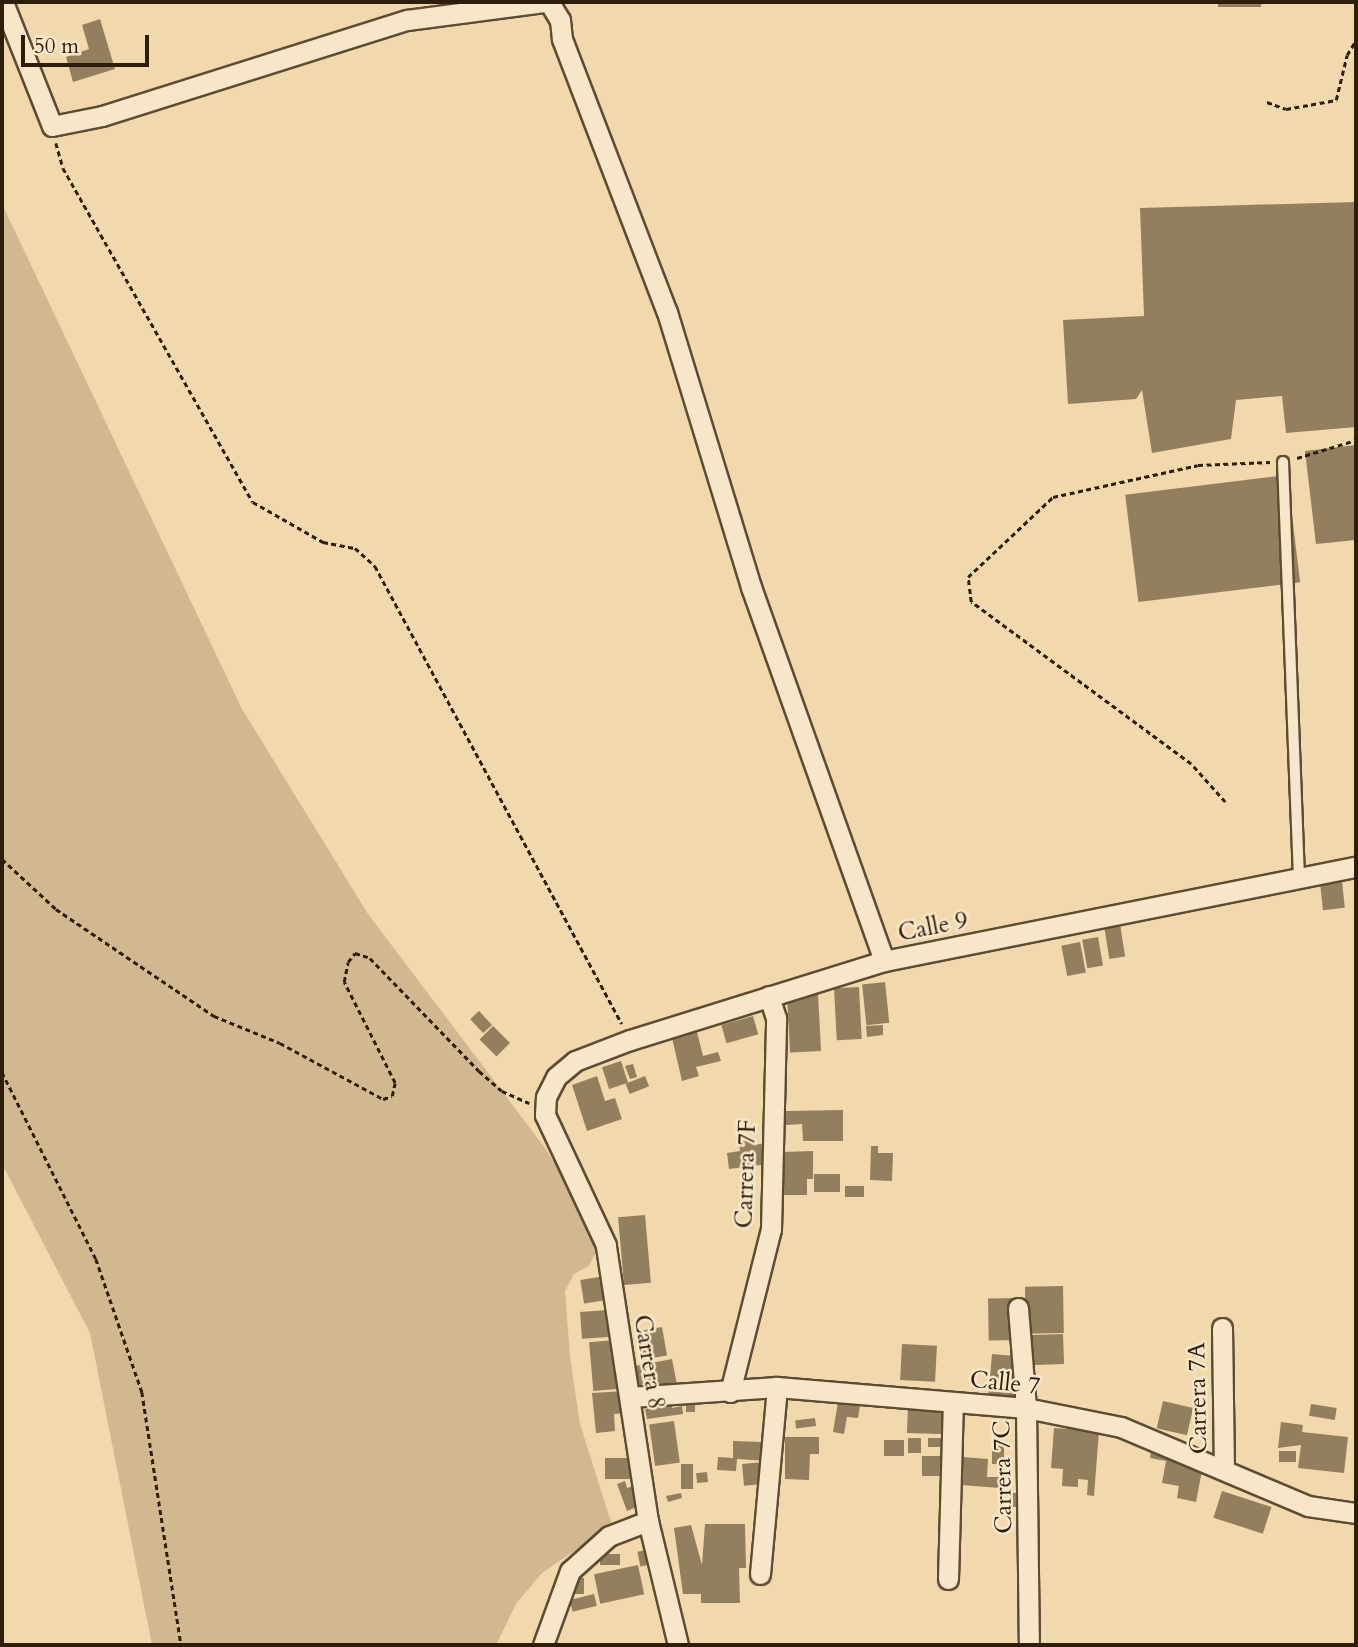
<!DOCTYPE html>
<html>
<head>
<meta charset="utf-8">
<style>
  body { margin:0 }
  #map { position:relative; width:1358px; height:1647px; overflow:hidden; background:#f2d8ad; font-family:Cardo,serif }
  div>[style] { position:absolute }
  [style*='--x'] { left:calc(var(--x)*1px); top:calc(var(--y)*1px); width:calc(var(--w)*1px); rotate:calc(var(--a)*1deg) }
  .green>* { inset:0; background:#d1b891 }
  .building>* { inset:0; background:#937e5e; transform-origin:0 0 }
  .path>* { height:2.5px; margin-top:-1.25px; transform-origin:0; background:repeating-linear-gradient(90deg,#2d1d09 0 5px,transparent 0 8.5px) }
  .roads { filter:drop-shadow(2px 0 #5e4c32) drop-shadow(-2px 0 #5e4c32) drop-shadow(0 2px #5e4c32) drop-shadow(0 -2px #5e4c32) }
  .lane>* { height:10px; margin:-5px; padding:0 5px; transform-origin:5px; border-radius:5px; background:#f7e6ca }
  .street>* { height:19px; margin:-9.5px; padding:0 9.5px; transform-origin:9.5px; border-radius:9.5px; background:#f7e6ca }
  span { translate:-50% -50%; white-space:nowrap; text-align:center; line-height:1.15; -webkit-text-stroke:5px #f7e6ca; paint-order:stroke }
  .street-label { font-size:24px; color:#2d1d09 }
  .frame { position:absolute; inset:0; border:4px solid #2d1d09; pointer-events:none }
  .scale { position:absolute; left:21px; top:35px; width:128px; height:32px; box-sizing:border-box; border:4px solid #2d1d09; border-top:0; padding-left:9px; font-size:21px; line-height:24px; white-space:nowrap; color:#2d1d09; -webkit-text-stroke:5px #f7e6ca; paint-order:stroke }
</style>
</head>
<body>
<div id="map">
  <div class="green">
    <i style="clip-path:polygon(2px 204px,242px 709px,368px 914px,545px 1148px,585px 1213px,596px 1252px,589px 1266px,574px 1274px,565px 1291px,570px 1357px,580px 1424px,612px 1525px,542px 1573px,516px 1604px,496px 1645px,152px 1645px,90px 1333px,2px 1164px)"></i>
  </div>
  <div class="building">
    <i style="left:1218px;top:2px;width:43px;height:5px"></i>
    <i style="clip-path:polygon(100px 19px,115px 69px,73px 82px,66px 57px,89px 49px,82px 25px)"></i>
    <i style="clip-path:polygon(1356px 202px,1356px 427px,1286px 433px,1282px 396px,1236px 400px,1231px 439px,1152px 453px,1142px 390px,1136px 399px,1068px 404px,1063px 320px,1144px 316px,1140px 208px)"></i>
    <i style="clip-path:polygon(1356px 445px,1356px 540px,1316px 544px,1305px 451px)"></i>
    <i style="left:1287px;top:475px;width:108px;height:163px;rotate:83deg"></i>
    <i style="left:1342px;top:881px;width:27px;height:22px;rotate:84deg"></i>
    <i style="left:1120px;top:924px;width:33px;height:16px;rotate:81deg"></i>
    <i style="left:1098px;top:937px;width:29px;height:16px;rotate:80deg"></i>
    <i style="left:1080px;top:942px;width:31px;height:19px;rotate:79deg"></i>
    <i style="left:885px;top:982px;width:41px;height:23px;rotate:84deg"></i>
    <i style="left:859px;top:987px;width:52px;height:25px;rotate:87deg"></i>
    <i style="left:818px;top:993px;width:58px;height:31px;rotate:87deg"></i>
    <i style="left:479px;top:1011px;width:19px;height:12px;rotate:47deg"></i>
    <i style="left:753px;top:1016px;width:19px;height:33px;rotate:74deg"></i>
    <i style="clip-path:polygon(883px 1025px,883px 1035px,867px 1037px,866px 1026px)"></i>
    <i style="left:493px;top:1026px;width:24px;height:19px;rotate:45deg"></i>
    <i style="clip-path:polygon(697px 1032px,703px 1056px,718px 1052px,721px 1061px,696px 1067px,699px 1076px,682px 1081px,672px 1038px)"></i>
    <i style="left:621px;top:1061px;width:23px;height:20px;rotate:72deg"></i>
    <i style="clip-path:polygon(633px 1064px,637px 1077px,630px 1079px,625px 1066px)"></i>
    <i style="clip-path:polygon(597px 1076px,605px 1101px,615px 1098px,622px 1119px,587px 1131px,572px 1085px)"></i>
    <i style="left:645px;top:1076px;width:11px;height:21px;rotate:68deg"></i>
    <i style="clip-path:polygon(843px 1110px,843px 1141px,803px 1141px,802px 1124px,786px 1125px,786px 1111px)"></i>
    <i style="clip-path:polygon(752px 1140px,753px 1145px,765px 1143px,767px 1164px,729px 1169px,727px 1153px,740px 1151px,739px 1142px)"></i>
    <i style="clip-path:polygon(871px 1146px,878px 1146px,878px 1153px,893px 1153px,892px 1181px,870px 1180px)"></i>
    <i style="clip-path:polygon(813px 1151px,813px 1179px,807px 1179px,807px 1195px,783px 1195px,782px 1152px)"></i>
    <i style="left:814px;top:1174px;width:26px;height:18px"></i>
    <i style="left:864px;top:1186px;width:11px;height:19px;rotate:90deg"></i>
    <i style="left:645px;top:1215px;width:68px;height:27px;rotate:85deg"></i>
    <i style="left:605px;top:1276px;width:24px;height:25px;rotate:81deg"></i>
    <i style="left:1063px;top:1286px;width:47px;height:38px;rotate:89deg"></i>
    <i style="left:1023px;top:1298px;width:42px;height:35px;rotate:89deg"></i>
    <i style="left:607px;top:1310px;width:27px;height:27px;rotate:86deg"></i>
    <i style="left:662px;top:1327px;width:29px;height:26px;rotate:80deg"></i>
    <i style="left:1063px;top:1334px;width:30px;height:37px;rotate:88deg"></i>
    <i style="left:615px;top:1340px;width:49px;height:26px;rotate:85deg"></i>
    <i style="left:902px;top:1344px;width:35px;height:36px;rotate:3deg"></i>
    <i style="left:992px;top:1354px;width:32px;height:41px;rotate:5deg"></i>
    <i style="left:672px;top:1359px;width:25px;height:37px;rotate:79deg"></i>
    <i style="clip-path:polygon(840px 1390px,862px 1394px,858px 1418px,847px 1417px,844px 1434px,833px 1432px)"></i>
    <i style="clip-path:polygon(626px 1391px,627px 1413px,614px 1414px,615px 1431px,596px 1433px,592px 1393px)"></i>
    <i style="left:686px;top:1397px;width:9px;height:15px"></i>
    <i style="left:1163px;top:1401px;width:31px;height:28px;rotate:13deg"></i>
    <i style="clip-path:polygon(671px 1403px,672px 1408px,682px 1406px,683px 1414px,647px 1419px,645px 1409px)"></i>
    <i style="left:908px;top:1404px;width:47px;height:29px;rotate:2deg"></i>
    <i style="left:1311px;top:1404px;width:26px;height:12px;rotate:9deg"></i>
    <i style="left:815px;top:1418px;width:8px;height:20px;rotate:83deg"></i>
    <i style="left:674px;top:1421px;width:42px;height:25px;rotate:82deg"></i>
    <i style="clip-path:polygon(1281px 1422px,1303px 1425px,1302px 1432px,1348px 1437px,1344px 1473px,1298px 1468px,1301px 1445px,1278px 1448px)"></i>
    <i style="clip-path:polygon(1054px 1428px,1099px 1431px,1094px 1496px,1087px 1495px,1088px 1480px,1078px 1479px,1078px 1487px,1062px 1486px,1063px 1469px,1051px 1468px)"></i>
    <i style="clip-path:polygon(785px 1437px,819px 1437px,819px 1454px,810px 1454px,809px 1480px,785px 1479px)"></i>
    <i style="left:908px;top:1438px;width:13px;height:15px"></i>
    <i style="left:928px;top:1438px;width:25px;height:9px"></i>
    <i style="left:884px;top:1440px;width:20px;height:16px"></i>
    <i style="clip-path:polygon(733px 1441px,767px 1442px,766px 1461px,737px 1459px,736px 1471px,717px 1470px,718px 1457px,733px 1458px)"></i>
    <i style="left:992px;top:1445px;width:12px;height:19px"></i>
    <i style="clip-path:polygon(1151px 1450px,1204px 1460px,1196px 1502px,1177px 1498px,1179px 1486px,1162px 1483px,1166px 1461px,1150px 1458px)"></i>
    <i style="left:1279px;top:1451px;width:17px;height:11px"></i>
    <i style="left:948px;top:1456px;width:20px;height:26px;rotate:90deg"></i>
    <i style="clip-path:polygon(963px 1457px,988px 1459px,987px 1477px,1001px 1477px,1000px 1488px,961px 1485px)"></i>
    <i style="left:605px;top:1458px;width:31px;height:21px"></i>
    <i style="left:764px;top:1462px;width:22px;height:22px;rotate:85deg"></i>
    <i style="left:681px;top:1464px;width:12px;height:25px"></i>
    <i style="left:707px;top:1472px;width:10px;height:11px;rotate:84deg"></i>
    <i style="clip-path:polygon(625px 1481px,627px 1488px,636px 1485px,643px 1504px,627px 1511px,617px 1484px)"></i>
    <i style="left:1222px;top:1491px;width:52px;height:28px;rotate:18deg"></i>
    <i style="clip-path:polygon(681px 1493px,682px 1498px,668px 1502px,666px 1496px)"></i>
    <i style="left:1009px;top:1493px;width:14px;height:14px"></i>
    <i style="clip-path:polygon(705px 1524px,745px 1524px,746px 1568px,739px 1568px,740px 1603px,701px 1603px,701px 1594px,683px 1594px,674px 1528px,691px 1525px,702px 1565px)"></i>
    <i style="left:662px;top:1547px;width:15px;height:25px;rotate:79deg"></i>
    <i style="left:620px;top:1554px;width:11px;height:20px;rotate:90deg"></i>
    <i style="left:638px;top:1565px;width:30px;height:45px;rotate:78deg"></i>
    <i style="left:571px;top:1578px;width:13px;height:16px"></i>
    <i style="left:594px;top:1594px;width:12px;height:25px;rotate:76deg"></i>
  </div>
  <div class="path">
    <i style="--x:1267;--y:102;--w:20;--a:20"></i>
    <i style="--x:1286;--y:109;--w:51;--a:-10.2"></i>
    <i style="--x:1336;--y:100;--w:46;--a:-76.3"></i>
    <i style="--x:1347;--y:55;--w:17;--a:-59"></i>
    <i style="--x:56;--y:143;--w:26;--a:74"></i>
    <i style="--x:63;--y:168;--w:384;--a:60.4"></i>
    <i style="--x:253;--y:502;--w:81;--a:29.7"></i>
    <i style="--x:323;--y:542;--w:33;--a:11"></i>
    <i style="--x:355;--y:548;--w:27;--a:42"></i>
    <i style="--x:375;--y:566;--w:520;--a:61.66"></i>
    <i style="--x:1297;--y:458;--w:62;--a:-17"></i>
    <i style="--x:1225;--y:802;--w:51;--a:-131.8"></i>
    <i style="--x:1191;--y:764;--w:273;--a:-143.6"></i>
    <i style="--x:971;--y:602;--w:25;--a:-97"></i>
    <i style="--x:968;--y:577;--w:117;--a:-43.3"></i>
    <i style="--x:1053;--y:497;--w:148;--a:-12.4"></i>
    <i style="--x:1198;--y:465;--w:72;--a:-2.4"></i>
    <i style="--x:2;--y:859;--w:74;--a:42.8"></i>
    <i style="--x:56;--y:909;--w:191;--a:34.1"></i>
    <i style="--x:214;--y:1016;--w:71;--a:22.2"></i>
    <i style="--x:280;--y:1043;--w:117;--a:28.5"></i>
    <i style="--x:383;--y:1099;--w:9;--a:-18"></i>
    <i style="--x:392;--y:1096;--w:13;--a:-77"></i>
    <i style="--x:395;--y:1083;--w:113;--a:-116.8"></i>
    <i style="--x:344;--y:982;--w:20;--a:-79"></i>
    <i style="--x:348;--y:962;--w:11;--a:-52"></i>
    <i style="--x:355;--y:953;--w:16;--a:18"></i>
    <i style="--x:370;--y:958;--w:157;--a:46"></i>
    <i style="--x:479;--y:1071;--w:30;--a:41"></i>
    <i style="--x:502;--y:1091;--w:30;--a:24"></i>
    <i style="--x:2;--y:1072;--w:209;--a:63.3"></i>
    <i style="--x:96;--y:1259;--w:141;--a:70.9"></i>
    <i style="--x:142;--y:1392;--w:256;--a:81.2"></i>
  </div>
  <div class="roads">
    <div class="lane">
      <i style="--x:1283;--y:462;--w:419;--a:87.8"></i>
    </div>
    <div class="street">
      <i style="--x:3;--y:2;--w:133;--a:68.4"></i>
      <i style="--x:52;--y:126;--w:51;--a:-11.3"></i>
      <i style="--x:102;--y:116;--w:320;--a:-17.5"></i>
      <i style="--x:407;--y:20;--w:138;--a:-7.5"></i>
      <i style="--x:549;--y:2;--w:21;--a:59"></i>
      <i style="--x:560;--y:20;--w:19;--a:84"></i>
      <i style="--x:562;--y:39;--w:292;--a:69"></i>
      <i style="--x:667;--y:312;--w:288;--a:73"></i>
      <i style="--x:751;--y:587;--w:397;--a:70.4"></i>
      <i style="--x:1018;--y:1308;--w:100;--a:85.4"></i>
      <i style="--x:1026;--y:1408;--w:237;--a:89.3"></i>
      <i style="--x:1222;--y:1328;--w:139;--a:89.2"></i>
      <i style="--x:730;--y:1392;--w:168;--a:-75.9"></i>
      <i style="--x:771;--y:1229;--w:211;--a:-88.6"></i>
      <i style="--x:776;--y:1018;--w:23;--a:-108"></i>
      <i style="--x:630;--y:1397;--w:147;--a:-3.9"></i>
      <i style="--x:777;--y:1387;--w:250;--a:4.8"></i>
      <i style="--x:1026;--y:1408;--w:97;--a:11.3"></i>
      <i style="--x:1121;--y:1427;--w:203;--a:22.9"></i>
      <i style="--x:1308;--y:1506;--w:49;--a:8.3"></i>
      <i style="--x:760;--y:1574;--w:188;--a:-84.8"></i>
      <i style="--x:948;--y:1579;--w:177;--a:-88.4"></i>
      <i style="--x:543;--y:1645;--w:79;--a:-70"></i>
      <i style="--x:570;--y:1571;--w:52;--a:-41.9"></i>
      <i style="--x:609;--y:1536;--w:42;--a:-21"></i>
      <i style="--x:678;--y:1645;--w:128;--a:-103.6"></i>
      <i style="--x:648;--y:1521;--w:279;--a:-98.7"></i>
      <i style="--x:606;--y:1245;--w:144;--a:-115.1"></i>
      <i style="--x:545;--y:1115;--w:18;--a:-87"></i>
      <i style="--x:546;--y:1097;--w:22;--a:-63"></i>
      <i style="--x:556;--y:1077;--w:25;--a:-40"></i>
      <i style="--x:575;--y:1061;--w:59;--a:-20.9"></i>
      <i style="--x:630;--y:1040;--w:266;--a:-17.3"></i>
      <i style="--x:884;--y:961;--w:481;--a:-11.3"></i>
    </div>
  </div>
  <div class="street-label">
    <span style="left:933px;top:927px;rotate:-11deg">Calle 9</span>
    <span style="left:746px;top:1174px;rotate:-88deg">Carrera 7F</span>
    <span style="left:649px;top:1362px;rotate:81deg">Carrera 8</span>
    <span style="left:1005px;top:1383px;rotate:6deg">Calle 7</span>
    <span style="left:1198px;top:1398px;rotate:-91deg">Carrera 7A</span>
    <span style="left:1003px;top:1477px;rotate:-91deg">Carrera 7C</span>
  </div>
  <div class="frame"></div>
  <div class="scale">50 m</div>
</div>
</body>
</html>
